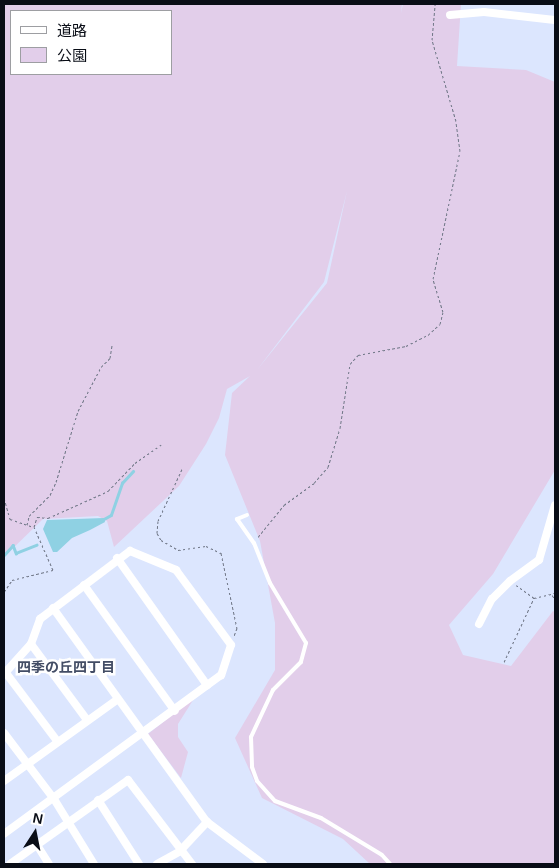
<!DOCTYPE html>
<html>
<head>
<meta charset="utf-8">
<style>
  body { margin:0 }
  #map { position:relative; width:559px; height:868px; overflow:hidden; background:#dce6fe; font-family:Arial,"Noto Sans JP",sans-serif }
  div>[style] { position:absolute }
  .green>* { inset:0; background:#e2ceea }
  .water>* { inset:0; background:#8fd1e3 }
  .stream>* { height:2.5px; margin:-1.25px; padding:0 1.25px; transform-origin:1.25px; border-radius:1.25px; background:#8fd1e3 }
  .path>* { height:1px; margin-top:-0.5px; transform-origin:0; background:repeating-linear-gradient(90deg,#6f7686 0 2.5px,transparent 0 5px) }
  .lane>* { height:4px; margin:-2px; padding:0 2px; transform-origin:2px; border-radius:2px; background:#fff }
  .street>* { height:8px; margin:-4px; padding:0 4px; transform-origin:4px; border-radius:4px; background:#fff }
  span { translate:-50% -50%; white-space:nowrap; text-align:center; line-height:1.15; -webkit-text-stroke:5px #fff; paint-order:stroke }
  .neighbourhood-label { font-size:14px; color:#434d65; font-weight:700 }
  .frame { position:absolute; inset:0; border:5px solid #090d16; pointer-events:none }
  .legend { position:absolute; left:10px; top:10px; width:162px; height:65px; box-sizing:border-box; background:#fff; border:1px solid #9d9ea2; margin:0; padding:6px 9px; list-style:none; font-size:15px; color:#090d16 }
  .legend li { display:flex; align-items:center; gap:10px; height:25px }
  .legend b { width:25px; border:1px solid #9d9ea2 }
  .north { position:absolute; left:10px; top:808px; width:50px; height:50px; -webkit-text-stroke:4px #fff; paint-order:stroke; rotate:11deg; font-size:14px; font-weight:700; line-height:20px; text-align:center; color:#090d16 }
  .north::after { content:''; display:block; margin:auto; width:18px; height:22px; background:#090d16; clip-path:polygon(50% 0,100% 100%,50% 72%,0 100%) }
</style>
</head>
<body>
<div id="map">
  <div class="green">
    <div style="clip-path:polygon(evenodd,4px 4px,402px 4px,401px 13px,403px 4px,461px 4px,457px 66px,526px 70px,555px 82px,555px 470px,493px 574px,449px 625px,463px 655px,511px 666px,553px 611px,555px 612px,555px 864px,370px 864px,343px 839px,262px 798px,235px 738px,275px 670px,275px 623px,260px 541px,225px 455px,232px 393px,250px 376px,227px 389px,219px 418px,206px 444px,179px 486px,114px 547px,107px 521px,98px 516px,43px 519px,4px 557px,4px 4px,11px 11px,171px 11px,171px 74px,11px 74px,11px 11px,4px 4px,347px 191px,327px 283px,257px 370px,324px 282px,347px 191px)"></div>
    <div style="clip-path:polygon(195px 697px,178px 724px,178px 737px,188px 752px,181px 778px,148px 734px)"></div>
  </div>
  <div class="water">
    <div style="clip-path:polygon(104px 518px,105px 522px,90px 530px,72px 538px,57px 552px,53px 552px,43px 529px,47px 520px)"></div>
  </div>
  <div class="stream">
    <div style="left:102px;top:520px;width:10px;rotate:-29deg"></div>
    <div style="left:111px;top:515px;width:34px;rotate:-71deg"></div>
    <div style="left:122px;top:483px;width:16px;rotate:-47deg"></div>
    <div style="left:4px;top:555px;width:13px;rotate:-48deg"></div>
    <div style="left:13px;top:545px;width:9px;rotate:69deg"></div>
    <div style="left:16px;top:553px;width:22px;rotate:-22deg"></div>
  </div>
  <div class="path">
    <div style="left:182px;top:469px;width:57px;rotate:114.8deg"></div>
    <div style="left:158px;top:521px;width:12px;rotate:95deg"></div>
    <div style="left:157px;top:533px;width:8px;rotate:60deg"></div>
    <div style="left:161px;top:540px;width:20px;rotate:30deg"></div>
    <div style="left:178px;top:550px;width:28px;rotate:-8deg"></div>
    <div style="left:206px;top:546px;width:17px;rotate:25deg"></div>
    <div style="left:221px;top:553px;width:77px;rotate:78deg"></div>
    <div style="left:237px;top:628px;width:9px;rotate:111deg"></div>
    <div style="left:4px;top:498px;width:22px;rotate:74deg"></div>
    <div style="left:10px;top:519px;width:24px;rotate:19deg"></div>
    <div style="left:27px;top:525px;width:9px;rotate:-77deg"></div>
    <div style="left:29px;top:516px;width:30px;rotate:-45deg"></div>
    <div style="left:50px;top:495px;width:14px;rotate:-65deg"></div>
    <div style="left:56px;top:482px;width:74px;rotate:-72.8deg"></div>
    <div style="left:78px;top:411px;width:50px;rotate:-62.4deg"></div>
    <div style="left:101px;top:367px;width:13px;rotate:-45deg"></div>
    <div style="left:110px;top:358px;width:13px;rotate:-81deg"></div>
    <div style="left:258px;top:537px;width:41px;rotate:-50.9deg"></div>
    <div style="left:284px;top:505px;width:37px;rotate:-36deg"></div>
    <div style="left:314px;top:483px;width:21px;rotate:-49deg"></div>
    <div style="left:328px;top:467px;width:41px;rotate:-72.9deg"></div>
    <div style="left:340px;top:428px;width:65px;rotate:-81.1deg"></div>
    <div style="left:350px;top:364px;width:12px;rotate:-48deg"></div>
    <div style="left:358px;top:355px;width:49px;rotate:-10.6deg"></div>
    <div style="left:406px;top:346px;width:25px;rotate:-27deg"></div>
    <div style="left:428px;top:335px;width:16px;rotate:-43deg"></div>
    <div style="left:440px;top:324px;width:12px;rotate:-76deg"></div>
    <div style="left:443px;top:312px;width:34px;rotate:-107deg"></div>
    <div style="left:433px;top:279px;width:131px;rotate:-78.1deg"></div>
    <div style="left:460px;top:151px;width:30px;rotate:-98deg"></div>
    <div style="left:456px;top:121px;width:84px;rotate:-106.5deg"></div>
    <div style="left:432px;top:40px;width:36px;rotate:-85deg"></div>
    <div style="left:4px;top:592px;width:14px;rotate:-56deg"></div>
    <div style="left:12px;top:580px;width:42px;rotate:-13.7deg"></div>
    <div style="left:53px;top:570px;width:47px;rotate:-113.8deg"></div>
    <div style="left:34px;top:527px;width:10px;rotate:-73deg"></div>
    <div style="left:37px;top:517px;width:11px;rotate:5deg"></div>
    <div style="left:48px;top:518px;width:66px;rotate:-24.2deg"></div>
    <div style="left:108px;top:491px;width:39px;rotate:-46deg"></div>
    <div style="left:135px;top:463px;width:32px;rotate:-35deg"></div>
    <div style="left:552px;top:595px;width:5px;rotate:53deg"></div>
    <div style="left:534px;top:598px;width:22px;rotate:-13deg"></div>
    <div style="left:504px;top:662px;width:71px;rotate:-64.9deg"></div>
    <div style="left:534px;top:598px;width:22px;rotate:-144deg"></div>
  </div>
  <div class="lane">
    <div style="left:247px;top:515px;width:11px;rotate:158deg"></div>
    <div style="left:237px;top:519px;width:29px;rotate:55deg"></div>
    <div style="left:254px;top:543px;width:43px;rotate:68.2deg"></div>
    <div style="left:270px;top:583px;width:70px;rotate:59deg"></div>
    <div style="left:306px;top:643px;width:20px;rotate:105deg"></div>
    <div style="left:301px;top:662px;width:40px;rotate:135deg"></div>
    <div style="left:273px;top:690px;width:52px;rotate:115.1deg"></div>
    <div style="left:251px;top:737px;width:30px;rotate:88deg"></div>
    <div style="left:252px;top:767px;width:15px;rotate:70deg"></div>
    <div style="left:257px;top:781px;width:27px;rotate:48deg"></div>
    <div style="left:275px;top:801px;width:49px;rotate:20.3deg"></div>
    <div style="left:321px;top:818px;width:71px;rotate:31.2deg"></div>
    <div style="left:382px;top:855px;width:12px;rotate:48deg"></div>
  </div>
  <div class="street">
    <div style="left:450px;top:15px;width:34px;rotate:-5deg"></div>
    <div style="left:484px;top:12px;width:71px;rotate:6.4deg"></div>
    <div style="left:117px;top:558px;width:156px;rotate:54.7deg"></div>
    <div style="left:84px;top:585px;width:155px;rotate:54.2deg"></div>
    <div style="left:53px;top:608px;width:264px;rotate:54.3deg"></div>
    <div style="left:207px;top:822px;width:70px;rotate:36.9deg"></div>
    <div style="left:479px;top:624px;width:28px;rotate:-63deg"></div>
    <div style="left:492px;top:599px;width:25px;rotate:-45deg"></div>
    <div style="left:510px;top:581px;width:36px;rotate:-36deg"></div>
    <div style="left:539px;top:560px;width:57px;rotate:-73.8deg"></div>
    <div style="left:31px;top:644px;width:94px;rotate:53.6deg"></div>
    <div style="left:6px;top:673px;width:85px;rotate:53.1deg"></div>
    <div style="left:4px;top:674px;width:40px;rotate:-48deg"></div>
    <div style="left:31px;top:644px;width:27px;rotate:-70deg"></div>
    <div style="left:40px;top:619px;width:113px;rotate:-37.1deg"></div>
    <div style="left:130px;top:551px;width:50px;rotate:22.4deg"></div>
    <div style="left:176px;top:570px;width:93px;rotate:53.7deg"></div>
    <div style="left:231px;top:645px;width:32px;rotate:108deg"></div>
    <div style="left:221px;top:675px;width:269px;rotate:143.8deg"></div>
    <div style="left:4px;top:733px;width:83px;rotate:52.9deg"></div>
    <div style="left:54px;top:799px;width:76px;rotate:58.4deg"></div>
    <div style="left:4px;top:781px;width:140px;rotate:-35.7deg"></div>
    <div style="left:98px;top:800px;width:76px;rotate:57.4deg"></div>
    <div style="left:37px;top:845px;width:22px;rotate:58deg"></div>
    <div style="left:10px;top:864px;width:145px;rotate:-35.4deg"></div>
    <div style="left:128px;top:780px;width:106px;rotate:52.7deg"></div>
    <div style="left:157px;top:864px;width:26px;rotate:-29deg"></div>
    <div style="left:180px;top:851px;width:40px;rotate:-47deg"></div>
  </div>
  <div class="neighbourhood-label">
    <span style="left:66px;top:667px">四季の丘四丁目</span>
  </div>
  <div class="frame"></div>
  <ul class="legend">
  <li><b style="height:6px;background:#fff"></b>道路</li>
  <li><b style="height:14px;background:#e2ceea"></b>公園</li>
  </ul>
  <div class="north">N</div>
</div>
</body>
</html>
